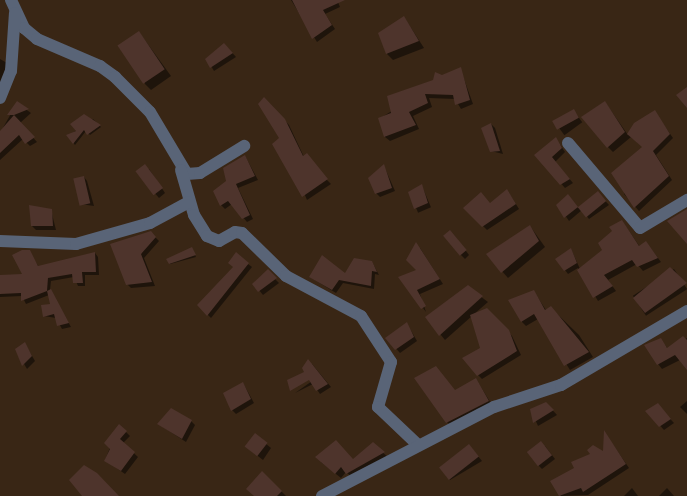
<!DOCTYPE html>
<html>
<head>
<meta charset="utf-8">
<style>
  body { margin:0 }
  #map { position:relative; width:687px; height:496px; overflow:hidden; background:#392615; font-family:Barlow,sans-serif }
  div>[style] { position:absolute }
  .shadow>* { inset:0; background:#0007; transform-origin:0 0 }
  .building>* { inset:0; background:#4e342c; transform-origin:0 0 }
  .minor>* { height:12px; margin:-6px; padding:0 6px; transform-origin:6px; border-radius:6px; background:#596477 }
  span { translate:-50% -50%; white-space:nowrap; text-align:center; line-height:1.15; -webkit-text-stroke:4.5px #2f1c0b; paint-order:stroke }
</style>
</head>
<body>
<div id="map">
  <div class="shadow">
    <div style="clip-path:polygon(291px 0,337px 0,340px 7px,325px 14px,335px 29px,317px 42px)"></div>
    <div style="clip-path:polygon(404px 17px,424px 48px,393px 60px,387px 54px)"></div>
    <div style="clip-path:polygon(139px 32px,171px 76px,151px 90px,145px 84px)"></div>
    <div style="clip-path:polygon(228px 48px,236px 57px,214px 71px,207px 59px)"></div>
    <div style="clip-path:polygon(0 59px,7px 63px,0 91px)"></div>
    <div style="clip-path:polygon(460px 68px,473px 104px,461px 109px,455px 99px,429px 98px,432px 107px,413px 116px,419px 129px,390px 141px,385px 137px,379px 119px)"></div>
    <div style="clip-path:polygon(264px 99px,289px 125px,304px 157px,331px 184px,307px 200px)"></div>
    <div style="clip-path:polygon(605px 102px,628px 135px,654px 111px,673px 138px,656px 155px,672px 180px,639px 211px,624px 194px,643px 147px,631px 137px,613px 152px,608px 147px)"></div>
    <div style="clip-path:polygon(17px 103px,31px 113px,20px 123px,37px 142px,30px 146px,23px 139px,0 160px,0 133px)"></div>
    <div style="left:574px;top:111px;width:14px;height:22px;rotate:54deg"></div>
    <div style="clip-path:polygon(93px 119px,101px 127px,90px 135px,86px 131px,75px 145px,68px 136px)"></div>
    <div style="clip-path:polygon(491px 124px,495px 128px,503px 154px,491px 151px)"></div>
    <div style="clip-path:polygon(556px 139px,565px 152px,555px 162px,573px 183px,565px 188px,536px 155px)"></div>
    <div style="clip-path:polygon(245px 156px,258px 180px,238px 188px,253px 219px,247px 222px,232px 204px,225px 209px,221px 205px,227px 181px)"></div>
    <div style="clip-path:polygon(384px 166px,395px 191px,380px 197px,376px 193px)"></div>
    <div style="clip-path:polygon(149px 169px,165px 193px,159px 198px,136px 171px)"></div>
    <div style="clip-path:polygon(84px 177px,87px 181px,94px 206px,80px 204px)"></div>
    <div style="left:422px;top:186px;width:23px;height:14px;rotate:67deg"></div>
    <div style="clip-path:polygon(507px 190px,519px 209px,487px 230px,465px 208px,490px 204px)"></div>
    <div style="clip-path:polygon(598px 193px,609px 205px,589px 219px,582px 210px,569px 221px,558px 205px,571px 200px,578px 208px)"></div>
    <div style="clip-path:polygon(51px 210px,56px 230px,36px 230px,32px 226px)"></div>
    <div style="clip-path:polygon(622px 221px,640px 247px,646px 242px,661px 262px,643px 271px,637px 264px,608px 280px,616px 291px,598px 301px,578px 268px,568px 274px,565px 270px,571px 249px,580px 269px,604px 251px)"></div>
    <div style="clip-path:polygon(530px 226px,545px 247px,508px 278px,488px 255px)"></div>
    <div style="clip-path:polygon(151px 233px,159px 241px,144px 258px,155px 286px,131px 288px,127px 284px)"></div>
    <div style="clip-path:polygon(454px 235px,469px 255px,465px 259px,461px 255px)"></div>
    <div style="clip-path:polygon(420px 248px,443px 284px,420px 294px,426px 312px,400px 277px,418px 271px)"></div>
    <div style="clip-path:polygon(193px 250px,196px 257px,170px 264px,168px 260px)"></div>
    <div style="clip-path:polygon(29px 252px,39px 267px,95px 253px,98px 257px,99px 275px,85px 275px,85px 286px,78px 286px,74px 277px,51px 281px,50px 290px,71px 327px,62px 329px,56px 318px,44px 316px,52px 305px,49px 295px,26px 304px,22px 296px,0 297px,0 275px,25px 275px)"></div>
    <div style="clip-path:polygon(372px 262px,379px 275px,375px 274px,374px 289px,343px 283px,336px 293px,310px 277px,346px 275px)"></div>
    <div style="clip-path:polygon(248px 264px,252px 267px,211px 318px,198px 305px)"></div>
    <div style="left:674px;top:269px;width:24px;height:49px;rotate:57deg"></div>
    <div style="clip-path:polygon(267px 271px,279px 283px,263px 295px,254px 284px)"></div>
    <div style="clip-path:polygon(468px 287px,488px 302px,473px 315px,487px 310px,512px 336px,521px 355px,482px 379px,478px 375px,482px 348px,472px 316px,445px 340px,426px 317px)"></div>
    <div style="clip-path:polygon(534px 292px,546px 310px,551px 308px,579px 335px,593px 357px,570px 370px,538px 319px,526px 326px,522px 322px,510px 301px)"></div>
    <div style="clip-path:polygon(407px 324px,417px 341px,400px 353px,387px 338px)"></div>
    <div style="clip-path:polygon(687px 338px,687px 368px,680px 360px,662px 369px,658px 364px,661px 340px,668px 349px)"></div>
    <div style="clip-path:polygon(25px 344px,35px 361px,27px 369px,16px 350px)"></div>
    <div style="clip-path:polygon(312px 364px,331px 387px,320px 394px,313px 384px,295px 393px,315px 379px)"></div>
    <div style="clip-path:polygon(476px 379px,492px 405px,451px 426px,447px 422px,455px 392px)"></div>
    <div style="clip-path:polygon(243px 383px,254px 403px,236px 414px,232px 410px)"></div>
    <div style="clip-path:polygon(687px 401px,687px 414px,680px 407px)"></div>
    <div style="clip-path:polygon(546px 403px,557px 415px,538px 426px,531px 410px)"></div>
    <div style="clip-path:polygon(661px 409px,674px 423px,664px 430px,647px 411px)"></div>
    <div style="clip-path:polygon(191px 421px,195px 425px,186px 442px,163px 427px)"></div>
    <div style="clip-path:polygon(119px 425px,130px 436px,123px 443px,138px 457px,125px 474px,105px 460px)"></div>
    <div style="clip-path:polygon(605px 433px,629px 468px,588px 495px,561px 496px,552px 482px,604px 453px)"></div>
    <div style="clip-path:polygon(255px 435px,271px 448px,263px 460px,250px 450px)"></div>
    <div style="clip-path:polygon(373px 444px,389px 458px,353px 478px,346px 472px,341px 478px,321px 462px,354px 461px)"></div>
    <div style="clip-path:polygon(469px 445px,482px 461px,450px 480px,446px 476px)"></div>
    <div style="clip-path:polygon(545px 446px,555px 459px,542px 469px,538px 465px)"></div>
    <div style="clip-path:polygon(263px 473px,286px 496px,255px 496px)"></div>
    <div style="clip-path:polygon(632px 488px,638px 496px,624px 496px)"></div>
    <div style="clip-path:polygon(667px 488px,674px 496px,659px 496px)"></div>
  </div>
  <div class="building">
    <div style="clip-path:polygon(292px 0,345px 0,323px 10px,332px 25px,312px 39px)"></div>
    <div style="clip-path:polygon(404px 16px,419px 41px,386px 54px,378px 33px)"></div>
    <div style="left:139px;top:31px;width:46px;height:26px;rotate:56deg"></div>
    <div style="clip-path:polygon(224px 43px,233px 53px,210px 68px,205px 59px)"></div>
    <div style="clip-path:polygon(461px 67px,470px 100px,455px 105px,453px 95px,425px 94px,428px 103px,409px 112px,416px 125px,384px 137px,378px 118px,391px 113px,387px 96px,433px 80px,435px 72px,442px 75px)"></div>
    <div style="clip-path:polygon(687px 87px,687px 108px,676px 95px)"></div>
    <div style="clip-path:polygon(264px 97px,285px 119px,303px 156px,307px 153px,328px 179px,302px 197px,272px 144px,279px 138px,258px 104px)"></div>
    <div style="clip-path:polygon(17px 101px,29px 109px,14px 115px,35px 137px,25px 144px,19px 135px,0 153px,0 131px,14px 115px,7px 115px)"></div>
    <div style="clip-path:polygon(605px 101px,625px 132px,607px 148px,581px 117px)"></div>
    <div style="left:574px;top:109px;width:10px;height:25px;rotate:61deg"></div>
    <div style="clip-path:polygon(655px 110px,670px 134px,653px 151px,669px 176px,634px 208px,611px 173px,642px 147px,627px 134px,634px 123px)"></div>
    <div style="clip-path:polygon(84px 114px,101px 125px,87px 135px,84px 130px,73px 144px,66px 135px,76px 131px,70px 124px)"></div>
    <div style="clip-path:polygon(491px 123px,500px 151px,490px 152px,481px 128px)"></div>
    <div style="clip-path:polygon(556px 137px,562px 148px,552px 157px,570px 179px,560px 185px,534px 155px)"></div>
    <div style="clip-path:polygon(245px 155px,255px 176px,236px 184px,250px 215px,242px 219px,228px 201px,220px 206px,213px 191px,226px 181px,223px 168px)"></div>
    <div style="left:145px;top:164px;width:30px;height:12px;rotate:53deg"></div>
    <div style="clip-path:polygon(384px 164px,392px 188px,375px 194px,368px 178px)"></div>
    <div style="left:84px;top:176px;width:28px;height:11px;rotate:77deg"></div>
    <div style="clip-path:polygon(422px 184px,428px 203px,414px 209px,408px 192px)"></div>
    <div style="clip-path:polygon(507px 189px,516px 204px,482px 227px,463px 208px,481px 192px,490px 203px)"></div>
    <div style="left:598px;top:191px;width:13px;height:26px;rotate:51deg"></div>
    <div style="clip-path:polygon(568px 194px,578px 207px,564px 218px,556px 205px)"></div>
    <div style="clip-path:polygon(29px 205px,52px 209px,53px 226px,31px 226px)"></div>
    <div style="clip-path:polygon(687px 209px,687px 244px,667px 221px)"></div>
    <div style="clip-path:polygon(622px 220px,639px 246px,646px 241px,658px 258px,637px 267px,632px 260px,604px 275px,613px 286px,593px 298px,577px 270px,602px 250px,598px 243px,612px 231px,609px 227px)"></div>
    <div style="clip-path:polygon(530px 225px,539px 241px,501px 273px,486px 254px)"></div>
    <div style="left:450px;top:230px;width:26px;height:9px;rotate:50deg"></div>
    <div style="clip-path:polygon(151px 231px,156px 237px,141px 254px,152px 282px,126px 285px,110px 244px)"></div>
    <div style="clip-path:polygon(416px 242px,440px 279px,417px 290px,426px 306px,421px 309px,398px 277px,416px 270px,406px 260px)"></div>
    <div style="clip-path:polygon(192px 247px,196px 255px,169px 264px,166px 259px)"></div>
    <div style="clip-path:polygon(571px 248px,577px 263px,564px 271px,555px 259px)"></div>
    <div style="clip-path:polygon(22px 250px,30px 250px,38px 266px,95px 252px,96px 272px,82px 272px,83px 283px,73px 283px,72px 274px,48px 278px,47px 291px,51px 289px,69px 323px,57px 326px,54px 314px,43px 317px,41px 305px,50px 304px,47px 291px,21px 301px,21px 293px,0 294px,0 275px,22px 274px,12px 255px)"></div>
    <div style="clip-path:polygon(236px 252px,249px 263px,207px 316px,197px 305px,233px 267px,228px 263px)"></div>
    <div style="clip-path:polygon(322px 255px,345px 273px,354px 258px,372px 261px,377px 272px,372px 271px,371px 286px,339px 280px,332px 290px,309px 277px)"></div>
    <div style="clip-path:polygon(670px 267px,687px 283px,645px 313px,633px 298px)"></div>
    <div style="clip-path:polygon(268px 269px,277px 278px,258px 292px,252px 284px)"></div>
    <div style="clip-path:polygon(468px 285px,483px 296px,439px 336px,425px 317px)"></div>
    <div style="clip-path:polygon(534px 290px,545px 310px,551px 306px,589px 352px,564px 366px,534px 314px,521px 322px,508px 300px)"></div>
    <div style="clip-path:polygon(487px 308px,509px 330px,517px 351px,477px 376px,462px 358px,480px 348px,470px 315px)"></div>
    <div style="clip-path:polygon(407px 322px,414px 337px,395px 350px,385px 338px)"></div>
    <div style="clip-path:polygon(683px 336px,687px 340px,687px 370px,675px 355px,657px 365px,644px 345px,661px 338px,667px 348px)"></div>
    <div style="clip-path:polygon(25px 342px,32px 356px,22px 366px,15px 349px)"></div>
    <div style="clip-path:polygon(308px 359px,328px 384px,316px 391px,309px 380px,290px 391px,287px 380px,304px 372px,302px 368px)"></div>
    <div style="clip-path:polygon(436px 366px,455px 390px,476px 378px,489px 401px,446px 423px,414px 378px)"></div>
    <div style="clip-path:polygon(243px 382px,251px 399px,231px 411px,223px 393px)"></div>
    <div style="clip-path:polygon(546px 402px,554px 410px,533px 423px,530px 409px)"></div>
    <div style="clip-path:polygon(658px 403px,671px 419px,659px 427px,645px 411px)"></div>
    <div style="clip-path:polygon(171px 408px,192px 420px,182px 439px,157px 424px)"></div>
    <div style="clip-path:polygon(119px 424px,127px 431px,120px 439px,135px 452px,121px 471px,104px 461px,110px 449px,104px 443px)"></div>
    <div style="clip-path:polygon(604px 430px,626px 464px,583px 492px,581px 488px,559px 496px,550px 481px,574px 468px,571px 462px,590px 454px,587px 450px,593px 445px,603px 451px)"></div>
    <div style="left:255px;top:433px;width:16px;height:17px;rotate:38deg"></div>
    <div style="clip-path:polygon(336px 440px,353px 459px,373px 442px,385px 452px,346px 474px,341px 467px,335px 474px,315px 457px)"></div>
    <div style="left:541px;top:441px;width:18px;height:18px;rotate:52deg"></div>
    <div style="left:469px;top:444px;width:16px;height:38px;rotate:52deg"></div>
    <div style="clip-path:polygon(84px 465px,97px 473px,119px 496px,82px 496px,69px 480px)"></div>
    <div style="clip-path:polygon(262px 471px,282px 491px,277px 496px,254px 496px,246px 489px)"></div>
  </div>
  <div class="minor">
    <div style="left:11px;top:0;width:31px;rotate:65deg"></div>
    <div style="left:24px;top:28px;width:17px;rotate:40deg"></div>
    <div style="left:37px;top:39px;width:69px;rotate:23.2deg"></div>
    <div style="left:100px;top:66px;width:19px;rotate:36deg"></div>
    <div style="left:115px;top:77px;width:49px;rotate:45deg"></div>
    <div style="left:150px;top:112px;width:72px;rotate:59.2deg"></div>
    <div style="left:187px;top:174px;width:13px;rotate:-4deg"></div>
    <div style="left:200px;top:173px;width:52px;rotate:-31.5deg"></div>
    <div style="left:0;top:98px;width:29px;rotate:-68deg"></div>
    <div style="left:11px;top:71px;width:58px;rotate:-86.1deg"></div>
    <div style="left:568px;top:143px;width:111px;rotate:49.7deg"></div>
    <div style="left:640px;top:228px;width:55px;rotate:-30.8deg"></div>
    <div style="left:181px;top:170px;width:47px;rotate:73.9deg"></div>
    <div style="left:194px;top:215px;width:25px;rotate:58deg"></div>
    <div style="left:207px;top:236px;width:13px;rotate:23deg"></div>
    <div style="left:219px;top:241px;width:18px;rotate:-29deg"></div>
    <div style="left:235px;top:232px;width:7px;rotate:8deg"></div>
    <div style="left:242px;top:233px;width:62px;rotate:44.3deg"></div>
    <div style="left:286px;top:276px;width:85px;rotate:28.1deg"></div>
    <div style="left:361px;top:316px;width:55px;rotate:56.9deg"></div>
    <div style="left:391px;top:362px;width:47px;rotate:106.1deg"></div>
    <div style="left:378px;top:407px;width:55px;rotate:43.5deg"></div>
    <div style="left:0;top:241px;width:76px;rotate:2.3deg"></div>
    <div style="left:76px;top:244px;width:77px;rotate:-15.8deg"></div>
    <div style="left:150px;top:223px;width:44px;rotate:-28.3deg"></div>
    <div style="left:322px;top:496px;width:194px;rotate:-27.4deg"></div>
    <div style="left:494px;top:407px;width:71px;rotate:-18.2deg"></div>
    <div style="left:561px;top:385px;width:146px;rotate:-30.4deg"></div>
  </div>
</div>
</body>
</html>
